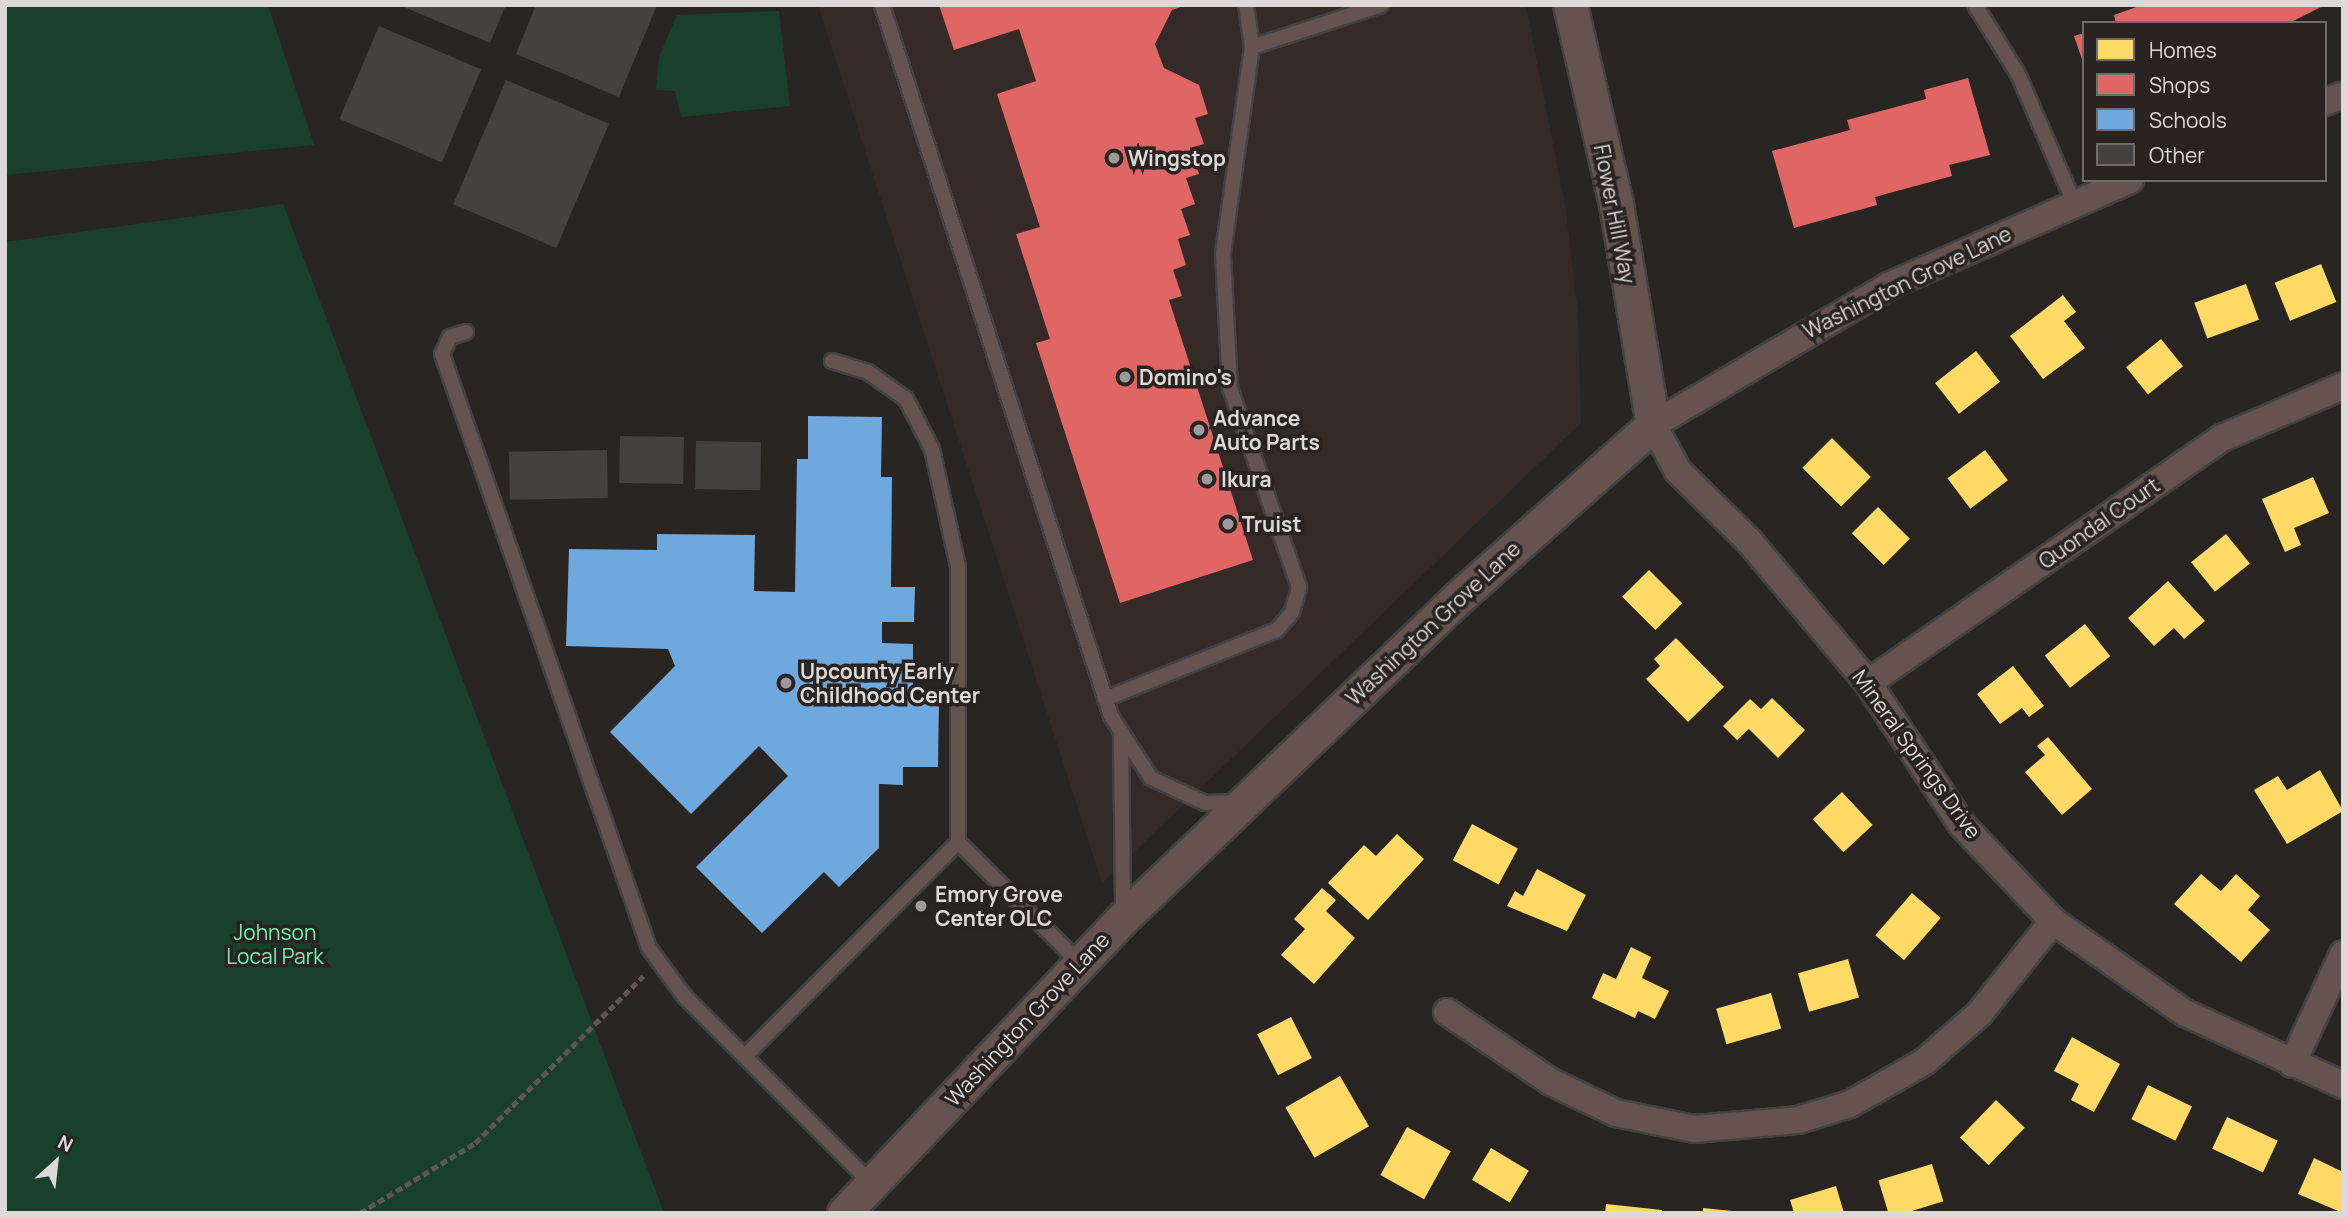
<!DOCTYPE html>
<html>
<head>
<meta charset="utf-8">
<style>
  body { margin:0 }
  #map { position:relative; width:2348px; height:1218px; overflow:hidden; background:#282523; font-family:Manrope,sans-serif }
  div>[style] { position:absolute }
  .built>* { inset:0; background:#352a26 }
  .green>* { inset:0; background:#19402b }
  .homes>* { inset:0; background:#ffd966; transform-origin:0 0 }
  .shops>* { inset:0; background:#e06666 }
  .schools>* { inset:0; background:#6fa8dc }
  .building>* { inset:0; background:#444241; transform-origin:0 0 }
  .path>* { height:4.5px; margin-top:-2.25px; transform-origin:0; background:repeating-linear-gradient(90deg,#625654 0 7px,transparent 0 10.5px) }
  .roads { filter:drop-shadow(2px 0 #444241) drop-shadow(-2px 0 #444241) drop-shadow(0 2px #444241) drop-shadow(0 -2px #444241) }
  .service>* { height:14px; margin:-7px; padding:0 7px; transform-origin:7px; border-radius:7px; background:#64534f }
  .minor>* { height:26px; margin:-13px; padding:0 13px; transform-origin:13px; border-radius:13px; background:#64534f }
  .tertiary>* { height:33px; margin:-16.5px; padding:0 16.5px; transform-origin:16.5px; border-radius:16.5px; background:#64534f }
  .dots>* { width:19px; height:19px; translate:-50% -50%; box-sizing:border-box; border:4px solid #292422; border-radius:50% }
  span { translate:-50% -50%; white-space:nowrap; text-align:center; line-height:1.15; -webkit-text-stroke:7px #292422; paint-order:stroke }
  .poi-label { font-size:21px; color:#ddd9d8; font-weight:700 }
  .left { translate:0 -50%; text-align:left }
  .street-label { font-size:21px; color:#ddd9d8 }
  .park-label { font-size:21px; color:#6ff7ad }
  .frame { position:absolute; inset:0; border:7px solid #ddd9d8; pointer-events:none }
  .legend { position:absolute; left:2082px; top:21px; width:245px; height:161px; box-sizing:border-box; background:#292422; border:2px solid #716c6b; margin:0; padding:9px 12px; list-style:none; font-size:21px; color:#ddd9d8 }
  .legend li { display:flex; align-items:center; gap:14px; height:35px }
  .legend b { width:35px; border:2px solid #716c6b }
  .north { position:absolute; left:21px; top:1127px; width:70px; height:70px; -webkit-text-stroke:5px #292422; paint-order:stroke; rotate:27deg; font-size:19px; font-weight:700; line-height:28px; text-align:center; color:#ddd9d8 }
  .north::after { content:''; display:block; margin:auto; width:24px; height:32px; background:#ddd9d8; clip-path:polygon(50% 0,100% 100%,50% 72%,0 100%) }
</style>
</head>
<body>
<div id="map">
  <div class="built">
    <div style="clip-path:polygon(818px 5px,1526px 5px,1565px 205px,1578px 311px,1581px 423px,1102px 883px)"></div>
  </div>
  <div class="green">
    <div style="clip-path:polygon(5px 5px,268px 5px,314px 145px,5px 175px)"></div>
    <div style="clip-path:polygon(779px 11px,790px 106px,681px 117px,675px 91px,656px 90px,659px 57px,677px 15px)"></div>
    <div style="clip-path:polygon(283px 204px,298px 243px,664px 1213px,5px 1213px,5px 242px)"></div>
  </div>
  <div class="homes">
    <div style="left:2321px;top:264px;width:41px;height:50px;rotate:68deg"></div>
    <div style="left:2246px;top:284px;width:38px;height:55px;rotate:70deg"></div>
    <div style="clip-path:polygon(2063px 295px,2076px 312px,2064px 321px,2085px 348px,2043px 379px,2010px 336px)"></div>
    <div style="left:2161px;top:339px;width:35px;height:45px;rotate:51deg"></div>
    <div style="left:1976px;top:351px;width:39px;height:52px;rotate:52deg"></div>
    <div style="left:1832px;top:438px;width:55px;height:42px;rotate:45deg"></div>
    <div style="left:1985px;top:450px;width:38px;height:47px;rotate:53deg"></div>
    <div style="clip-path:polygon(2313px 477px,2329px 513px,2294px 528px,2301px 545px,2285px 552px,2262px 499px)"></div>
    <div style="left:1878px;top:507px;width:45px;height:37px;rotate:45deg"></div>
    <div style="left:2226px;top:534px;width:38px;height:45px;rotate:51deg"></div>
    <div style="left:1649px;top:570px;width:47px;height:38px;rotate:45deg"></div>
    <div style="clip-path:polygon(2168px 581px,2205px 621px,2184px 639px,2174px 628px,2154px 646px,2128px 618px)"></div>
    <div style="left:2085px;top:624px;width:41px;height:51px;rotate:52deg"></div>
    <div style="clip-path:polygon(1676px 638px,1724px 687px,1688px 722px,1646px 679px,1660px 666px,1654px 659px)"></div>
    <div style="clip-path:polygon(2013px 666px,2044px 706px,2029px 717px,2022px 708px,2000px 724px,1977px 694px)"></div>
    <div style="clip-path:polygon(1772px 698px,1805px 730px,1778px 758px,1749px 729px,1737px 740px,1723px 726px,1750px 699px,1761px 709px)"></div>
    <div style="clip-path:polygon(2048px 737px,2092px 789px,2062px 815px,2025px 772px,2045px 755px,2037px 746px)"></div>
    <div style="clip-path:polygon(2320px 770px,2343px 811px,2287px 844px,2254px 790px,2278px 776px,2287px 790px)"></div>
    <div style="left:1842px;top:792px;width:45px;height:40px;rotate:47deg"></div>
    <div style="left:1472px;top:824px;width:52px;height:41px;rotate:28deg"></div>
    <div style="clip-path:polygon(1397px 834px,1424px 859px,1368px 920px,1328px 883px,1364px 845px,1376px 856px)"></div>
    <div style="clip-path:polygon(1537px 869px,1586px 895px,1567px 931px,1507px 906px,1515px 891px,1523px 896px)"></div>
    <div style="clip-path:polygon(2201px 874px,2221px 891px,2236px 874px,2260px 896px,2248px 910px,2270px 930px,2241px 962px,2174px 904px)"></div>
    <div style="clip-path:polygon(1322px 888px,1336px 900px,1326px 911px,1355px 938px,1314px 984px,1281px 955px,1305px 929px,1294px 919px)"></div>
    <div style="left:1912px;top:893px;width:38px;height:56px;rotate:41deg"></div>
    <div style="clip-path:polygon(1631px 947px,1651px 957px,1642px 978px,1669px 991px,1655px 1019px,1638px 1011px,1635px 1018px,1592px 998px,1603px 973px,1616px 979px)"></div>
    <div style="left:1848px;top:959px;width:40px;height:52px;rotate:74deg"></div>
    <div style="left:1771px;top:993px;width:37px;height:57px;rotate:74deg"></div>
    <div style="left:1291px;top:1017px;width:46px;height:38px;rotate:63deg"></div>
    <div style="clip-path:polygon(2072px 1037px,2120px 1064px,2094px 1112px,2071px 1100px,2079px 1084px,2054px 1071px)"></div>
    <div style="left:1340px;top:1076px;width:58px;height:63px;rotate:60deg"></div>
    <div style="left:2148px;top:1085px;width:49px;height:38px;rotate:26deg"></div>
    <div style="left:1996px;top:1100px;width:40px;height:52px;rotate:44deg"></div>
    <div style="left:2227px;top:1117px;width:56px;height:35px;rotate:25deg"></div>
    <div style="left:1407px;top:1127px;width:50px;height:55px;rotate:29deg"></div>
    <div style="left:1491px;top:1148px;width:44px;height:37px;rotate:31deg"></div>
    <div style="clip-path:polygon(2314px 1158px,2343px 1172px,2343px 1213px,2298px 1194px)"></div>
    <div style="left:1932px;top:1164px;width:39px;height:56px;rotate:73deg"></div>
    <div style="clip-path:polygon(1836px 1186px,1844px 1213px,1794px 1213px,1790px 1200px)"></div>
    <div style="clip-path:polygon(1606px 1204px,1662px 1210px,1662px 1213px,1605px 1213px)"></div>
    <div style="clip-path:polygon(1703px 1208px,1732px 1211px,1732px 1213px,1703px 1213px)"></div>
  </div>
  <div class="shops">
    <div style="clip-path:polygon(939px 5px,1186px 5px,1172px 10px,1155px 44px,1164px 68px,1199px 85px,1208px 114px,1195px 118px,1204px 144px,1190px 148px,1199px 174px,1186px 178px,1195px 204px,1181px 209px,1190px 235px,1178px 239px,1186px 265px,1173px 270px,1182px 296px,1169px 300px,1253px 560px,1120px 603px,1036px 343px,1050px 339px,1016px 234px,1040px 227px,997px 94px,1036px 81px,1019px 29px,954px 50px)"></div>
    <div style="clip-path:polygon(2142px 5px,2323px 5px,2323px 6px,2289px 23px,2116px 23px,2114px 15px)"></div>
    <div style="clip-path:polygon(2084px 33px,2084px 62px,2083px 62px,2074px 36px)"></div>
    <div style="clip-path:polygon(1968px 78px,1990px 155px,1949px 165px,1952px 176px,1875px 197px,1877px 205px,1794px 228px,1772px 151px,1850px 130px,1847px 120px,1926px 99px,1924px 90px)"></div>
  </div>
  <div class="schools">
    <div style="clip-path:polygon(808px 416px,882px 417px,881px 477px,892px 477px,891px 587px,915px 587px,914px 622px,882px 622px,882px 643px,913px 644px,913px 699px,939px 700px,938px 767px,903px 767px,903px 785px,879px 784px,879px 848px,839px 887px,824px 872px,762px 933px,696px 867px,788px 776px,759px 746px,691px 814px,610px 732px,675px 666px,668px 649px,566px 646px,569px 549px,657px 550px,657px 534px,755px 535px,754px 591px,795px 592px,797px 459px,808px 459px)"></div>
  </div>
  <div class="building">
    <div style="clip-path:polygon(399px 5px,506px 5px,490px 43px)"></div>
    <div style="clip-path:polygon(536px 5px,657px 5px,619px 97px,516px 54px)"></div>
    <div style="left:379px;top:26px;width:111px;height:101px;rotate:23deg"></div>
    <div style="left:506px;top:80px;width:112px;height:135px;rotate:23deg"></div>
    <div style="left:620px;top:436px;width:64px;height:47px;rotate:1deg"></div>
    <div style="left:696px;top:441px;width:65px;height:48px;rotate:1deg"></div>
    <div style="left:607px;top:450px;width:48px;height:98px;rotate:89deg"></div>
  </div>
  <div class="path">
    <div style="left:360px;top:1213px;width:135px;rotate:-31.3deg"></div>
    <div style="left:475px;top:1143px;width:237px;rotate:-44.8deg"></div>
  </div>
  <div class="roads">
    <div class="service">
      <div style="left:882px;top:5px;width:747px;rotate:72.15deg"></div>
      <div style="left:1111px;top:716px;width:74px;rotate:57.2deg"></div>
      <div style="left:1151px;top:778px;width:60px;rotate:24.8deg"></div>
      <div style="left:1205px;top:803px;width:32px;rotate:-2deg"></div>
      <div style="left:1975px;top:5px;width:81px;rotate:58.1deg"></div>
      <div style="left:2018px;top:74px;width:141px;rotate:66.5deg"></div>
      <div style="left:1252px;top:47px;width:136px;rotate:-18deg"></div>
      <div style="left:466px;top:332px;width:17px;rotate:163deg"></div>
      <div style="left:450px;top:337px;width:19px;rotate:115deg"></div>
      <div style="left:442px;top:354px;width:629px;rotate:70.79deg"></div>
      <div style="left:649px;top:948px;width:61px;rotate:53.7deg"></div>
      <div style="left:685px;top:997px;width:263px;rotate:45deg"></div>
      <div style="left:832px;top:361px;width:38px;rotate:17deg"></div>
      <div style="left:868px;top:372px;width:47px;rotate:35.4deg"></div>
      <div style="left:906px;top:399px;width:56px;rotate:62.5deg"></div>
      <div style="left:932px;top:449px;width:120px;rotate:77.5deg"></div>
      <div style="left:958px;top:566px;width:276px;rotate:90deg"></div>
      <div style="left:1105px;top:699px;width:185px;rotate:-21.9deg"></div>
      <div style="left:1277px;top:630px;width:23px;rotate:-50deg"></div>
      <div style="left:1292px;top:612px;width:26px;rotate:-74deg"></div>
      <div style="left:1299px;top:587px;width:211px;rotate:-109.1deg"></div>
      <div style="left:1230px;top:388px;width:135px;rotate:-93deg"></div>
      <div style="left:1223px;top:253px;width:208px;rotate:-82deg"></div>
      <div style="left:1252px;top:47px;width:42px;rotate:-98.1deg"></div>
      <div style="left:1121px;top:737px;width:176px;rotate:89.3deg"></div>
      <div style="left:745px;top:1056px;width:302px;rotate:-45.1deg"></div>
      <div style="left:958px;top:842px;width:172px;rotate:44.8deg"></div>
    </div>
    <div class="minor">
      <div style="left:2325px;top:102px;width:19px;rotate:-21deg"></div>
      <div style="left:2130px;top:180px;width:263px;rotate:156.3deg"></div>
      <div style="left:1889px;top:286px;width:274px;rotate:149.5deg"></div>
      <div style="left:1653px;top:425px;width:52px;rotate:61.5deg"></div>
      <div style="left:1678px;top:471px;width:100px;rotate:44.6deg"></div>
      <div style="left:1749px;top:541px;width:185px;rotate:50deg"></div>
      <div style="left:1868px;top:683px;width:170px;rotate:56.5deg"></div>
      <div style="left:1962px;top:825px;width:132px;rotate:46.5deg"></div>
      <div style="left:2053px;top:921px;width:161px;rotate:34.9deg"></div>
      <div style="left:2185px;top:1013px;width:174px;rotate:24.5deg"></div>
      <div style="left:1868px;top:683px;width:431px;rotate:-34.7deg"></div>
      <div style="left:2222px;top:438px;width:132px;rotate:-23.3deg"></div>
      <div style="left:1447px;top:1012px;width:125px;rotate:33.9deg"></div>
      <div style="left:1551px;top:1082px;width:72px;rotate:25.5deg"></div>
      <div style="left:1616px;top:1113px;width:80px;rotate:11.6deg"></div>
      <div style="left:1694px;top:1129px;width:104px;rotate:-4.9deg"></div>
      <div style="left:1798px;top:1120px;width:54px;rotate:-17.1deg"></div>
      <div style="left:1850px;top:1104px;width:85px;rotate:-29.6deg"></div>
      <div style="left:1924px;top:1062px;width:73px;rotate:-41.1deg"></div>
      <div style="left:1979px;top:1014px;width:119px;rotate:-51.5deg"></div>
      <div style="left:2292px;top:1064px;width:121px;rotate:-65.1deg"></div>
    </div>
    <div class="tertiary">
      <div style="left:844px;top:1213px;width:405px;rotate:-46.6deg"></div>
      <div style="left:1122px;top:919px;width:466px;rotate:-43.7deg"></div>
      <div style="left:1459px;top:597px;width:259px;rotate:-41.6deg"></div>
      <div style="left:1653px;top:425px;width:224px;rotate:-99.5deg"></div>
      <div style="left:1616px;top:204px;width:204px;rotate:-103deg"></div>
    </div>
  </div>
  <div class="dots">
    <div style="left:1114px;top:158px;background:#9e9a99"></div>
    <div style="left:1125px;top:377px;background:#9e9a99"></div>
    <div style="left:1199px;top:430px;background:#9e9a99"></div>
    <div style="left:1207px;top:479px;background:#9e9a99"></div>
    <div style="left:1228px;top:524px;background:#9e9a99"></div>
    <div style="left:786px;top:683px;background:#9e9a99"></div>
    <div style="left:921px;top:906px;background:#9e9a99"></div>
  </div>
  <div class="poi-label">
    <span class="left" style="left:1128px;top:158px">Wingstop</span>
    <span class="left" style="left:1139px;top:377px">Domino's</span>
    <span class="left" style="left:1213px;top:430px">Advance<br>Auto Parts</span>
    <span class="left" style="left:1221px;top:479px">Ikura</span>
    <span class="left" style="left:1242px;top:524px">Truist</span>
    <span class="left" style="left:800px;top:683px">Upcounty Early<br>Childhood Center</span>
    <span class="left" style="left:935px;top:906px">Emory Grove<br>Center OLC</span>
  </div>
  <div class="street-label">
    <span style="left:1615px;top:214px;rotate:79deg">Flower Hill Way</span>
    <span style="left:1907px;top:282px;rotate:-26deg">Washington Grove Lane</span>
    <span style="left:2099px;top:523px;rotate:-35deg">Quondal Court</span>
    <span style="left:1433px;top:623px;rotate:-43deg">Washington Grove Lane</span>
    <span style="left:1917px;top:754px;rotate:54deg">Mineral Springs Drive</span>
    <span style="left:1027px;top:1019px;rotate:-47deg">Washington Grove Lane</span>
  </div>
  <div class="park-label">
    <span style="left:275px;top:944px">Johnson<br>Local Park</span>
  </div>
  <div class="frame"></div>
  <ul class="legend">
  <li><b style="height:19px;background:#ffd966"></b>Homes</li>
  <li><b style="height:19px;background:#e06666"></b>Shops</li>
  <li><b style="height:19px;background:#6fa8dc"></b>Schools</li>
  <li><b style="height:19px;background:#444241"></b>Other</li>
  </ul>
  <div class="north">N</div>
</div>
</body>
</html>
